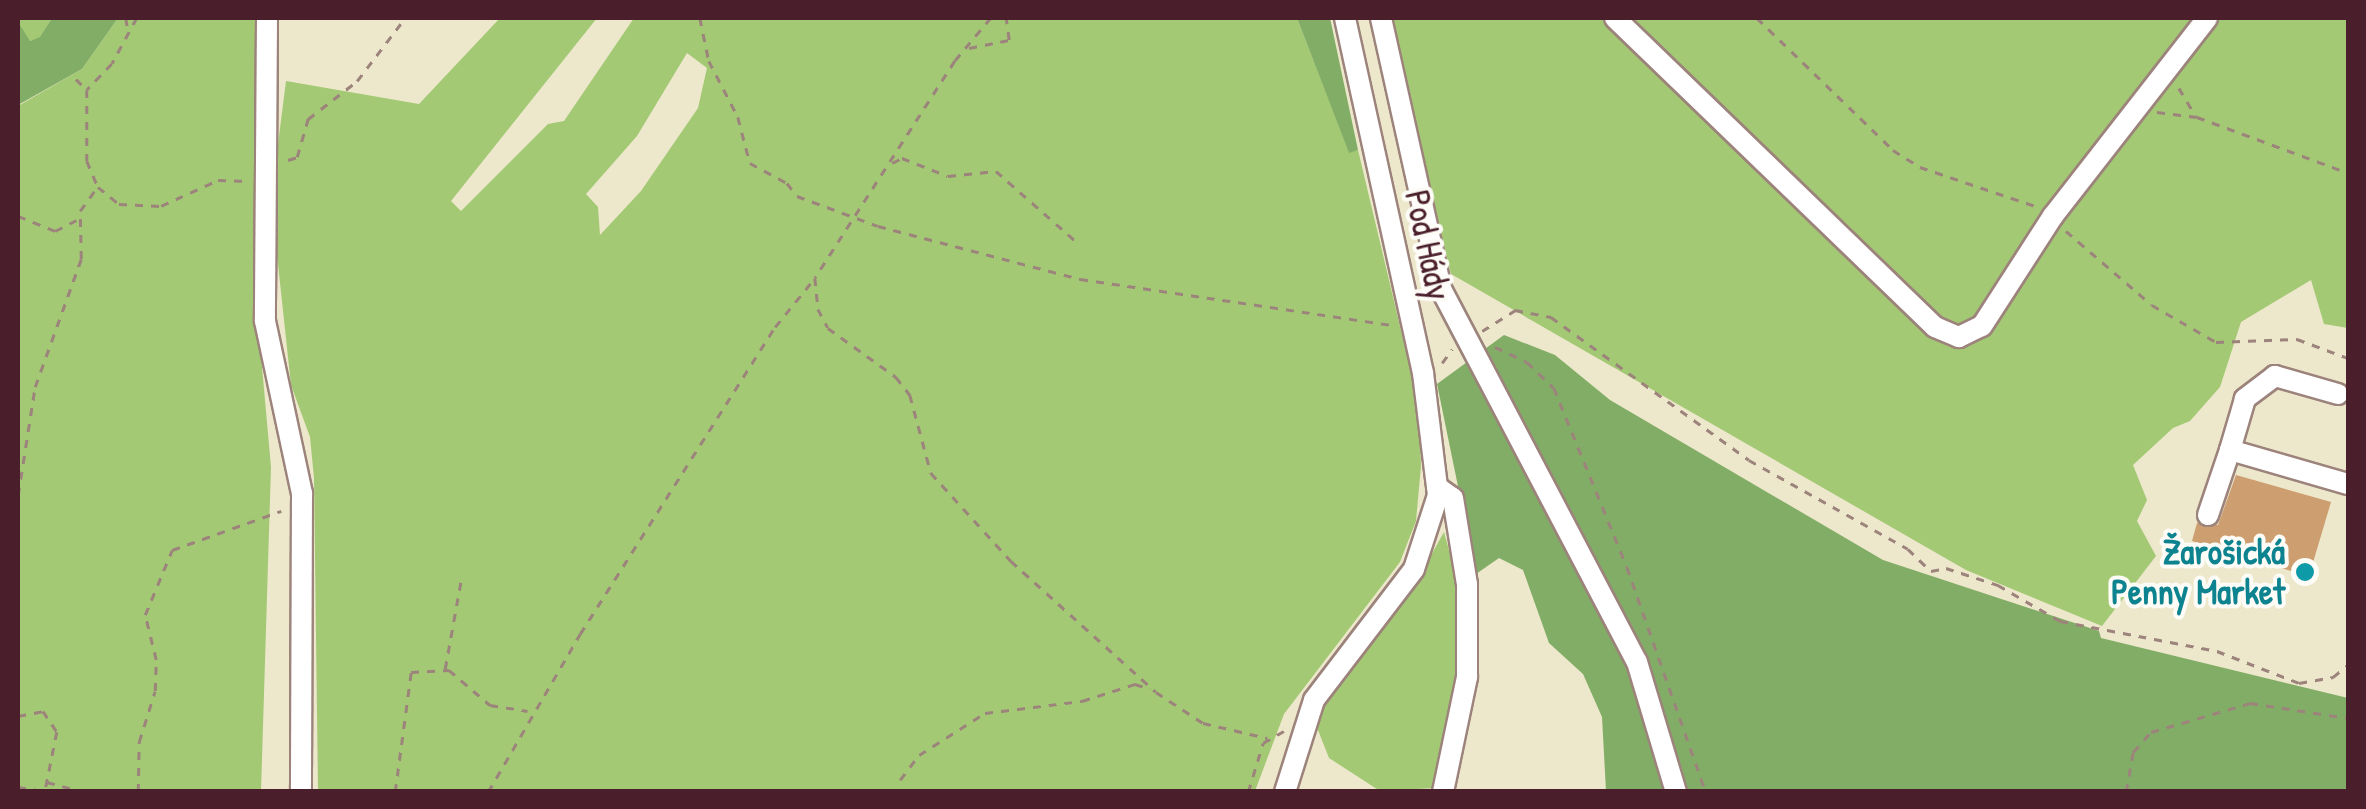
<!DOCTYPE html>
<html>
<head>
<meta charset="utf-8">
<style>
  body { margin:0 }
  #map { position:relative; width:2366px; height:809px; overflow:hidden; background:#ede7cb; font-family:"Patrick Hand",sans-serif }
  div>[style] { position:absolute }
  .green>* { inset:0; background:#a3c974 }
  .forest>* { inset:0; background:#82ad66 }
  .building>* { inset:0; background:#cd9e6f }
  .path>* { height:2.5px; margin-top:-1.25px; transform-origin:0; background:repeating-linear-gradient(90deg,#9c837b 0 8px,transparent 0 16px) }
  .roads { filter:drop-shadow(2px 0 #9c837b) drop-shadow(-2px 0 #9c837b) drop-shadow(0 2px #9c837b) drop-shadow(0 -2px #9c837b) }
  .minor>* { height:20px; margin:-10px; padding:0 10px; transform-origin:10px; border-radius:10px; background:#fff }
  .dots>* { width:28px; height:28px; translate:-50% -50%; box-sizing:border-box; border:5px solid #fdfcf7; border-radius:50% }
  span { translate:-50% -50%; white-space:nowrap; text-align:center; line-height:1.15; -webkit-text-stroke:8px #fdfcf7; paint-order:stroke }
  .street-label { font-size:35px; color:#4a1f2b }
  .culture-label { font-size:35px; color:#0d838f; font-weight:700 }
  .right { translate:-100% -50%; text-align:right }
  .frame { position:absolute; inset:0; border:20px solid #4a1f2b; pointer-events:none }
</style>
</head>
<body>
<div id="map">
  <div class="green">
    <div style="clip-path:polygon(18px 18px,52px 18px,40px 38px,30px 41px,20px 35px)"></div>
    <div style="clip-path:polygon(118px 18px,258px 18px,254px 278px,271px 467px,261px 791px,18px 791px,18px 106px,82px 69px)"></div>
    <div style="clip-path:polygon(evenodd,500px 18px,597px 18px,451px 201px,461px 211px,548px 124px,564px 121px,634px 18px,1297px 18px,1349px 152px,1358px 150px,1419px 406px,1421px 466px,1416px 521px,1400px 562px,1284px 714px,1255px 791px,318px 791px,314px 478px,310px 437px,291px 385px,271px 199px,286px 81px,419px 104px,500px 18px,687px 53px,707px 68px,698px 108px,641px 191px,600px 235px,598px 207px,586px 194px,637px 136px,687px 53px)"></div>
    <div style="clip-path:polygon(1387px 18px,2348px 18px,2348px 328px,2324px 324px,2311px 280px,2241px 322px,2220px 387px,2190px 421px,2173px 428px,2133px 465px,2147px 500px,2137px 521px,2156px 556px,2102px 626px,1966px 570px,1451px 274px)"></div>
    <div style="clip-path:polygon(1444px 532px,1458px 583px,1460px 641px,1455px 703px,1436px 788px,1380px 791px,1329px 758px,1316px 725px,1322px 703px,1410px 593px)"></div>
  </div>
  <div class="forest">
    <div style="clip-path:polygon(52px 18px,118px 18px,82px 69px,18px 105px,18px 22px,30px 41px,40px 37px)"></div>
    <div style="clip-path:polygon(1297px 18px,1330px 18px,1358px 150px,1349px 153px)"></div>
    <div style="clip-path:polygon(1504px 335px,1555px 355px,1610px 400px,1883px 560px,2099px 631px,2101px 638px,2348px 698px,2348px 791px,1606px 791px,1602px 717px,1583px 674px,1549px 643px,1523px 570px,1499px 558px,1476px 574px,1437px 384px)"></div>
  </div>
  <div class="building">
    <div style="clip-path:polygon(2236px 475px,2331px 502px,2309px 576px,2281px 568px,2286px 554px,2246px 543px,2242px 555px,2192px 541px,2197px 523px,2218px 525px)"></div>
  </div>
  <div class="path">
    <div style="left:126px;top:18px;width:13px;rotate:81deg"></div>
    <div style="left:137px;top:18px;width:52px;rotate:118.5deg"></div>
    <div style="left:112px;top:64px;width:36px;rotate:134deg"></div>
    <div style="left:87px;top:90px;width:71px;rotate:90deg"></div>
    <div style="left:87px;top:161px;width:28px;rotate:67deg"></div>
    <div style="left:98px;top:187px;width:27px;rotate:39deg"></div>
    <div style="left:119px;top:204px;width:42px;rotate:2.7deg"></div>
    <div style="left:161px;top:206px;width:63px;rotate:-24.5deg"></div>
    <div style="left:218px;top:180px;width:29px;rotate:2deg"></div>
    <div style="left:700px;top:18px;width:44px;rotate:78.2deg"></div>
    <div style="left:709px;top:61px;width:63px;rotate:62.6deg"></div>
    <div style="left:738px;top:117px;width:48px;rotate:75.4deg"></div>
    <div style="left:750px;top:163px;width:42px;rotate:28.4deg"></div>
    <div style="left:787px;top:183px;width:16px;rotate:52deg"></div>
    <div style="left:797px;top:196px;width:86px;rotate:20.3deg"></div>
    <div style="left:878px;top:226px;width:209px;rotate:14.7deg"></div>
    <div style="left:1080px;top:279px;width:314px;rotate:8.4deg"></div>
    <div style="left:991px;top:18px;width:56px;rotate:129.9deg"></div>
    <div style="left:955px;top:61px;width:258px;rotate:122.8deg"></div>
    <div style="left:815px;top:278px;width:31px;rotate:84deg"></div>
    <div style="left:818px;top:309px;width:21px;rotate:62deg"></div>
    <div style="left:828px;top:328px;width:84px;rotate:35.8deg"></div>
    <div style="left:896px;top:377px;width:23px;rotate:52deg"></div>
    <div style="left:910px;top:395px;width:81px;rotate:74.9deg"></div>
    <div style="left:931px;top:473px;width:119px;rotate:47.7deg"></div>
    <div style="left:1011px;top:561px;width:195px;rotate:42.1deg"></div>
    <div style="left:1156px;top:692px;width:56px;rotate:33.4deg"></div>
    <div style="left:1203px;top:723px;width:66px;rotate:13.2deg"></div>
    <div style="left:1757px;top:18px;width:190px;rotate:44.1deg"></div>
    <div style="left:1893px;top:150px;width:32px;rotate:32deg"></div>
    <div style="left:1920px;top:167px;width:125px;rotate:18.7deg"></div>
    <div style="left:969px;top:48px;width:41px;rotate:-11.3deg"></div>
    <div style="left:1009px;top:40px;width:22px;rotate:-98deg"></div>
    <div style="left:76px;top:79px;width:14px;rotate:45deg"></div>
    <div style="left:2179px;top:88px;width:33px;rotate:59deg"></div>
    <div style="left:2157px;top:112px;width:40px;rotate:7.1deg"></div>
    <div style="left:2197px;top:117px;width:161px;rotate:20.3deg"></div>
    <div style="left:288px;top:160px;width:9px;rotate:-18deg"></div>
    <div style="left:297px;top:157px;width:40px;rotate:-74deg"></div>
    <div style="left:308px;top:119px;width:62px;rotate:-37.8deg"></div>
    <div style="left:357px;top:81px;width:79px;rotate:-52.7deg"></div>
    <div style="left:892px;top:163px;width:11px;rotate:-27deg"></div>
    <div style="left:902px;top:158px;width:49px;rotate:21.4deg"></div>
    <div style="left:948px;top:176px;width:48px;rotate:-5.9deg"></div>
    <div style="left:996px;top:171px;width:109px;rotate:41.3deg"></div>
    <div style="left:18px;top:216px;width:40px;rotate:22deg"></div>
    <div style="left:55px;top:231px;width:27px;rotate:-27deg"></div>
    <div style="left:2066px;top:231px;width:113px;rotate:40.7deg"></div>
    <div style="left:2152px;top:305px;width:74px;rotate:30deg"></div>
    <div style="left:2216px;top:342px;width:81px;rotate:-2.1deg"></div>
    <div style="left:2297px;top:339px;width:54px;rotate:20.4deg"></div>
    <div style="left:1482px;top:331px;width:39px;rotate:-32deg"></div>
    <div style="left:1515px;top:310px;width:37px;rotate:11deg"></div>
    <div style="left:1551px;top:317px;width:244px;rotate:35.8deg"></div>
    <div style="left:1749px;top:460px;width:182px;rotate:29.2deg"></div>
    <div style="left:1908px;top:549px;width:32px;rotate:44deg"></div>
    <div style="left:1931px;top:571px;width:15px;rotate:-11deg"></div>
    <div style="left:1946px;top:568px;width:55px;rotate:18.1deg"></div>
    <div style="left:1998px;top:585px;width:72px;rotate:30.1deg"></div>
    <div style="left:2060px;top:621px;width:160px;rotate:10.8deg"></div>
    <div style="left:2217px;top:651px;width:88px;rotate:21.3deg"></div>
    <div style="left:2299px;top:683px;width:35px;rotate:-10deg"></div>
    <div style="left:2333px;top:677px;width:19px;rotate:-39deg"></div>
    <div style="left:1495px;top:347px;width:35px;rotate:25deg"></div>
    <div style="left:1527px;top:362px;width:37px;rotate:44deg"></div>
    <div style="left:1554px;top:388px;width:193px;rotate:67.8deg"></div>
    <div style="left:1627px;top:567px;width:238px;rotate:70.7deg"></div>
    <div style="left:1442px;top:363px;width:17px;rotate:-54deg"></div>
    <div style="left:18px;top:495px;width:109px;rotate:-81.1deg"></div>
    <div style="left:35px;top:387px;width:136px;rotate:-70.2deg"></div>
    <div style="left:81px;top:259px;width:48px;rotate:-91.2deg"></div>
    <div style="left:80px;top:211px;width:29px;rotate:-54deg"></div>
    <div style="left:445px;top:669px;width:90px;rotate:-79.8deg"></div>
    <div style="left:18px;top:716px;width:25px;rotate:-11deg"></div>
    <div style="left:43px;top:711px;width:25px;rotate:56deg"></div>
    <div style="left:57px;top:732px;width:61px;rotate:101.3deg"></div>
    <div style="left:900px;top:780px;width:31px;rotate:-53deg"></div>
    <div style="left:919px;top:755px;width:78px;rotate:-32.5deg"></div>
    <div style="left:985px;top:713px;width:98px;rotate:-7.1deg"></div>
    <div style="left:1082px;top:701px;width:56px;rotate:-17.8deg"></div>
    <div style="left:1135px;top:684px;width:16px;rotate:18deg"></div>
    <div style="left:47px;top:782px;width:38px;rotate:15deg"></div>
    <div style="left:18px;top:787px;width:26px;rotate:9deg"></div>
    <div style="left:138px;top:792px;width:50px;rotate:-88.9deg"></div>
    <div style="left:139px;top:742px;width:53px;rotate:-72.6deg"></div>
    <div style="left:155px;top:691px;width:31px;rotate:-88deg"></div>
    <div style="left:156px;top:660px;width:46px;rotate:-103.7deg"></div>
    <div style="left:145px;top:615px;width:70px;rotate:-67.4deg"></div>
    <div style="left:172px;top:550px;width:116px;rotate:-19.7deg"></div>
    <div style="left:395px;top:792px;width:121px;rotate:-82.4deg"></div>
    <div style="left:411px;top:672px;width:38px;rotate:-3deg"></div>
    <div style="left:449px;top:670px;width:54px;rotate:40.5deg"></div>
    <div style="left:490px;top:705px;width:38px;rotate:9deg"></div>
    <div style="left:488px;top:792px;width:183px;rotate:-59.8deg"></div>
    <div style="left:580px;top:634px;width:364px;rotate:-57.6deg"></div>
    <div style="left:775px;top:327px;width:62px;rotate:-50.9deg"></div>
    <div style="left:1248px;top:792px;width:51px;rotate:-73deg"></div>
    <div style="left:1263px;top:743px;width:24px;rotate:-30deg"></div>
    <div style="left:2126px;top:792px;width:41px;rotate:-80.1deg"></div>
    <div style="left:2133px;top:752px;width:27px;rotate:-48deg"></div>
    <div style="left:2151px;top:732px;width:103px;rotate:-16.3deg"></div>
    <div style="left:2250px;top:703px;width:99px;rotate:8.7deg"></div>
  </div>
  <div class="roads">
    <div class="minor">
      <div style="left:267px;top:18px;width:303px;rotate:90.4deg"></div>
      <div style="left:265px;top:321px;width:176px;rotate:77.9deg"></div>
      <div style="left:302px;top:493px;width:299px;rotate:90.2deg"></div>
      <div style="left:1381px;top:18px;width:278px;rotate:77.5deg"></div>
      <div style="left:1441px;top:289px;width:421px;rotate:62.3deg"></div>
      <div style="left:1637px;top:662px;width:136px;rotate:73.3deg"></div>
      <div style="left:1615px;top:18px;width:445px;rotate:44deg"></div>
      <div style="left:1935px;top:327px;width:26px;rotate:23deg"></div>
      <div style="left:1959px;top:337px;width:25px;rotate:-26deg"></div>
      <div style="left:1982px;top:326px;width:131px;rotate:-57.2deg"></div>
      <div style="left:2053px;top:216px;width:251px;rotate:-52.1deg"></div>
      <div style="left:2338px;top:394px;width:66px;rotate:-164.1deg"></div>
      <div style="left:2275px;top:376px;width:38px;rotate:143deg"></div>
      <div style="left:2245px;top:399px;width:53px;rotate:106.4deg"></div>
      <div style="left:2230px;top:450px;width:123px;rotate:16.1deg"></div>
      <div style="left:1437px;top:487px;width:19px;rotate:35deg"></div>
      <div style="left:1453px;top:498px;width:87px;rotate:80.8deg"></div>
      <div style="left:1467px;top:584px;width:93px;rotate:90deg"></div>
      <div style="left:1467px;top:677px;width:117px;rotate:101.8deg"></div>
      <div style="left:2208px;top:515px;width:69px;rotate:-71.3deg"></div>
      <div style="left:1285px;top:792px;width:96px;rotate:-72.5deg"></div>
      <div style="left:1314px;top:700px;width:165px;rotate:-52.6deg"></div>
      <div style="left:1414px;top:569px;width:78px;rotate:-72deg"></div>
      <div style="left:1438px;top:495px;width:123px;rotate:-97deg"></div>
      <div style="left:1423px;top:373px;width:363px;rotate:-102.4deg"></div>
    </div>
  </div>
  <div class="dots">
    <div style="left:2305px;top:572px;background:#0f9aa8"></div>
  </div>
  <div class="street-label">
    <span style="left:1428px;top:245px;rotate:78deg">Pod Hády</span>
  </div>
  <div class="culture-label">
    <span class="right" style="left:2285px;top:572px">Žarošická<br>Penny Market</span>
  </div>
  <div class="frame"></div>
</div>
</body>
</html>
